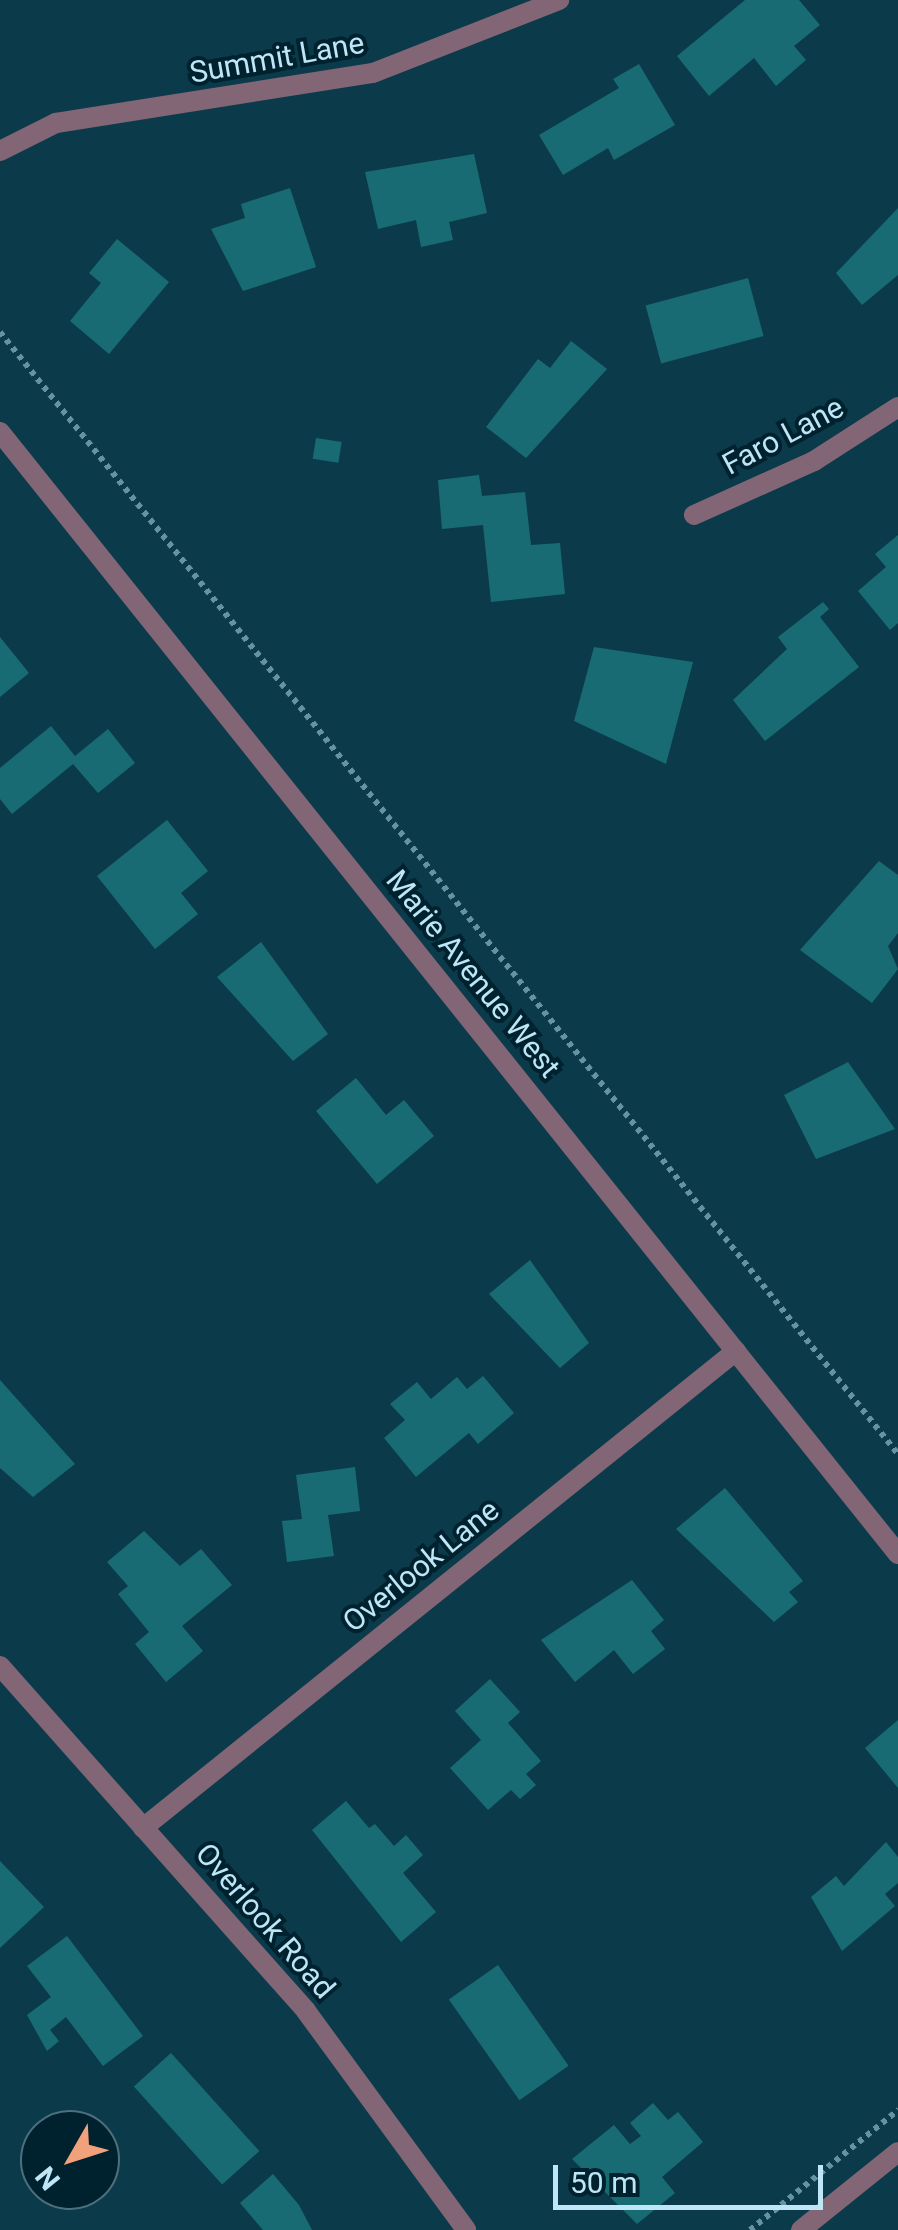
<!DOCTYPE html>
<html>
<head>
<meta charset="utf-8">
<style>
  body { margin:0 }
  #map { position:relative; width:898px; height:2230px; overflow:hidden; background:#0b3b4b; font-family:Roboto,sans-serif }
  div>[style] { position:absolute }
  .building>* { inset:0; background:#196b73; transform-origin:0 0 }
  .path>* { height:6px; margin-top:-3px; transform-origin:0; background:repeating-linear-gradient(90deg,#6692a3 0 5px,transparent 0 10px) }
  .minor>* { height:20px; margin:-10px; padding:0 10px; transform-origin:10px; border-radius:10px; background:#836675 }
  .tertiary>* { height:20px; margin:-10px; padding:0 10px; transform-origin:10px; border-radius:10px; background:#836675 }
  span { translate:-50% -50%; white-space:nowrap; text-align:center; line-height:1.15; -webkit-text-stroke:8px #00212e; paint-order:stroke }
  .street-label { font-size:30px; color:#bee6f7 }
  .north { position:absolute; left:20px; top:2110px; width:100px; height:100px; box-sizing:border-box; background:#00212e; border:2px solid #4c707e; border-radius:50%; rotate:231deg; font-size:28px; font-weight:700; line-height:40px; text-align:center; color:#bee6f7 }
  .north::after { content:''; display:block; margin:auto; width:35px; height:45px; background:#f1a17c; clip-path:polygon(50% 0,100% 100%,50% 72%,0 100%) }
  .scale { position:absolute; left:553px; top:2165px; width:270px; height:45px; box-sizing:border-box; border:5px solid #bee6f7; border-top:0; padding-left:12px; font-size:30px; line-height:35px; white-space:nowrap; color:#bee6f7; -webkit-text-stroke:8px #00212e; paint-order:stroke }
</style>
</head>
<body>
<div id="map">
  <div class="building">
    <div style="clip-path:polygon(745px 0,799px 0,820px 25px,794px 46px,806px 60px,776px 86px,754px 58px,709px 96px,677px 56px)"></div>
    <div style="clip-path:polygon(639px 64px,675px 125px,614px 160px,608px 148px,563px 175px,539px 135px,619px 88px,613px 79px)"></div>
    <div style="clip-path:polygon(474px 154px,487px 213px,449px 222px,453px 240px,421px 247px,416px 220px,378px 229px,365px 172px)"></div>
    <div style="clip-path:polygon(290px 188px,316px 267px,243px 291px,211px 229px,245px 218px,241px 204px)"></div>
    <div style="clip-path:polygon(898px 208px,898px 275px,862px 305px,836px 273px)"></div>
    <div style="clip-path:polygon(117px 239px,169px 282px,109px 354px,70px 321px,101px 283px,89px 273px)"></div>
    <div style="left:748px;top:278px;width:60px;height:106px;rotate:75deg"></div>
    <div style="clip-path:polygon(571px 341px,607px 369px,526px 458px,486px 427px,538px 359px,550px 368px)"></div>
    <div style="left:316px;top:438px;width:26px;height:21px;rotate:9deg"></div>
    <div style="clip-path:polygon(479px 475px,482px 496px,525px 492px,531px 545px,560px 543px,565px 594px,491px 602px,483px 525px,442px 529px,438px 480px)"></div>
    <div style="clip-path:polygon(898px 535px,898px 623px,890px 630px,858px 591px,886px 567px,875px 554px)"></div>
    <div style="clip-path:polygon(823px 602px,829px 609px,820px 617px,859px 667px,765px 741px,733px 700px,787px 649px,778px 637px)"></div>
    <div style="clip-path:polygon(0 637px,29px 673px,0 697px)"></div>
    <div style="clip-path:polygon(594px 647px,693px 662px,666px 764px,574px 721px)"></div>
    <div style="clip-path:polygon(51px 726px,75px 756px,108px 729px,135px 763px,98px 793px,73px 764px,12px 814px,0 799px,0 768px)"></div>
    <div style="clip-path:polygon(167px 820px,208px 871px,181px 893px,198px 914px,155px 949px,97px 876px)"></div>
    <div style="clip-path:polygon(879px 861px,898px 875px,898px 933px,888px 946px,898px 969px,872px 1003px,800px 950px)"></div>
    <div style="clip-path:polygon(261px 942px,328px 1034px,293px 1061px,217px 977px)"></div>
    <div style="clip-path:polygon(848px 1062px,895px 1129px,816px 1159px,784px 1095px)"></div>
    <div style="clip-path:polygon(356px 1078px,386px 1115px,404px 1100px,434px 1136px,377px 1184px,316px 1111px)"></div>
    <div style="clip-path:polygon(530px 1260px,589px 1343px,560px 1368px,489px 1294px)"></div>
    <div style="clip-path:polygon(483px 1376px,514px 1413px,478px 1444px,469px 1433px,416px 1477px,384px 1438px,405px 1420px,390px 1404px,417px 1382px,431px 1399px,457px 1377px,467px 1389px)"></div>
    <div style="clip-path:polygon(0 1380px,75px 1464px,33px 1497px,0 1468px)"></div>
    <div style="clip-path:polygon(355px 1467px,360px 1511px,328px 1515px,334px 1556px,287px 1562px,282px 1521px,302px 1519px,296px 1475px)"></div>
    <div style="clip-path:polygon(725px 1488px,803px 1581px,789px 1592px,798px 1602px,774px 1622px,676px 1529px)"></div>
    <div style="clip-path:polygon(144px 1531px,180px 1566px,201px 1549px,232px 1585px,182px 1626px,203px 1651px,166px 1682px,135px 1644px,149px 1632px,118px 1594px,128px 1586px,107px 1562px)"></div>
    <div style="clip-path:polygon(632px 1580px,664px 1620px,651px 1631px,665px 1649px,633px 1674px,614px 1650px,575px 1682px,541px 1640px)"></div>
    <div style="clip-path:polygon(490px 1679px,520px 1712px,508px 1723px,541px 1761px,526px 1774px,536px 1785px,520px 1799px,511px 1790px,488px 1810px,450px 1768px,481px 1740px,455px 1711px)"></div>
    <div style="clip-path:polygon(898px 1720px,898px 1788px,865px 1748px)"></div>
    <div style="clip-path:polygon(346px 1801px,369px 1828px,375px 1824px,394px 1846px,406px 1835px,423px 1855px,403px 1873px,436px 1912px,401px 1942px,312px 1830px)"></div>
    <div style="clip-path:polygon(886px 1842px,898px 1857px,898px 1883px,885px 1894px,895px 1906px,842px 1951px,811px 1897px,836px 1876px,844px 1886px)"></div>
    <div style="clip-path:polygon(0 1861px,44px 1907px,0 1948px)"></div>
    <div style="clip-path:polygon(67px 1936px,143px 2036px,103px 2066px,66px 2017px,50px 2030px,59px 2041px,47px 2051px,27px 2015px,51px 1997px,27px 1966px)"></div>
    <div style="left:498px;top:1965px;width:123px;height:60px;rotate:55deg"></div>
    <div style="left:171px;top:2053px;width:132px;height:50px;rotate:48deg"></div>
    <div style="clip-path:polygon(653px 2103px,668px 2120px,678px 2112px,703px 2142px,662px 2177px,675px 2193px,637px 2224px,572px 2159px,614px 2125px,630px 2144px,641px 2136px,630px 2123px)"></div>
    <div style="clip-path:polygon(273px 2174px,299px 2205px,312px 2230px,263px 2230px,240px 2203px)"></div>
  </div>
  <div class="path">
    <div style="left:0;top:332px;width:1437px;rotate:51.33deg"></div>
    <div style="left:750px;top:2230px;width:191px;rotate:-39deg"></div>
  </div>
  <div class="minor">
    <div style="left:0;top:151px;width:63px;rotate:-26.6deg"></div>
    <div style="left:56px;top:123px;width:321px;rotate:-9deg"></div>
    <div style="left:373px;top:73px;width:200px;rotate:-21.4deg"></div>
    <div style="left:694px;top:515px;width:132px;rotate:-24.2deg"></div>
    <div style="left:814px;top:461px;width:100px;rotate:-32.7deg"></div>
    <div style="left:0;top:1666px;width:461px;rotate:48.4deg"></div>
    <div style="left:306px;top:2011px;width:271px;rotate:53.8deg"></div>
    <div style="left:143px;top:1828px;width:761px;rotate:-38.81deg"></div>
  </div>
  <div class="tertiary">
    <div style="left:0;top:432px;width:1437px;rotate:51.33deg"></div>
    <div style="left:801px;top:2230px;width:124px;rotate:-38.8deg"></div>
  </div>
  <div class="street-label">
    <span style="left:277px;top:58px;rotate:-10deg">Summit Lane</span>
    <span style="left:783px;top:436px;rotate:-28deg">Faro Lane</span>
    <span style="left:473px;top:974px;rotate:51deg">Marie Avenue West</span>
    <span style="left:421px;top:1566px;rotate:-39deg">Overlook Lane</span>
    <span style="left:265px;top:1921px;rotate:49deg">Overlook Road</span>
  </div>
  <div class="north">N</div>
  <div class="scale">50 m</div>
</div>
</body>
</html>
